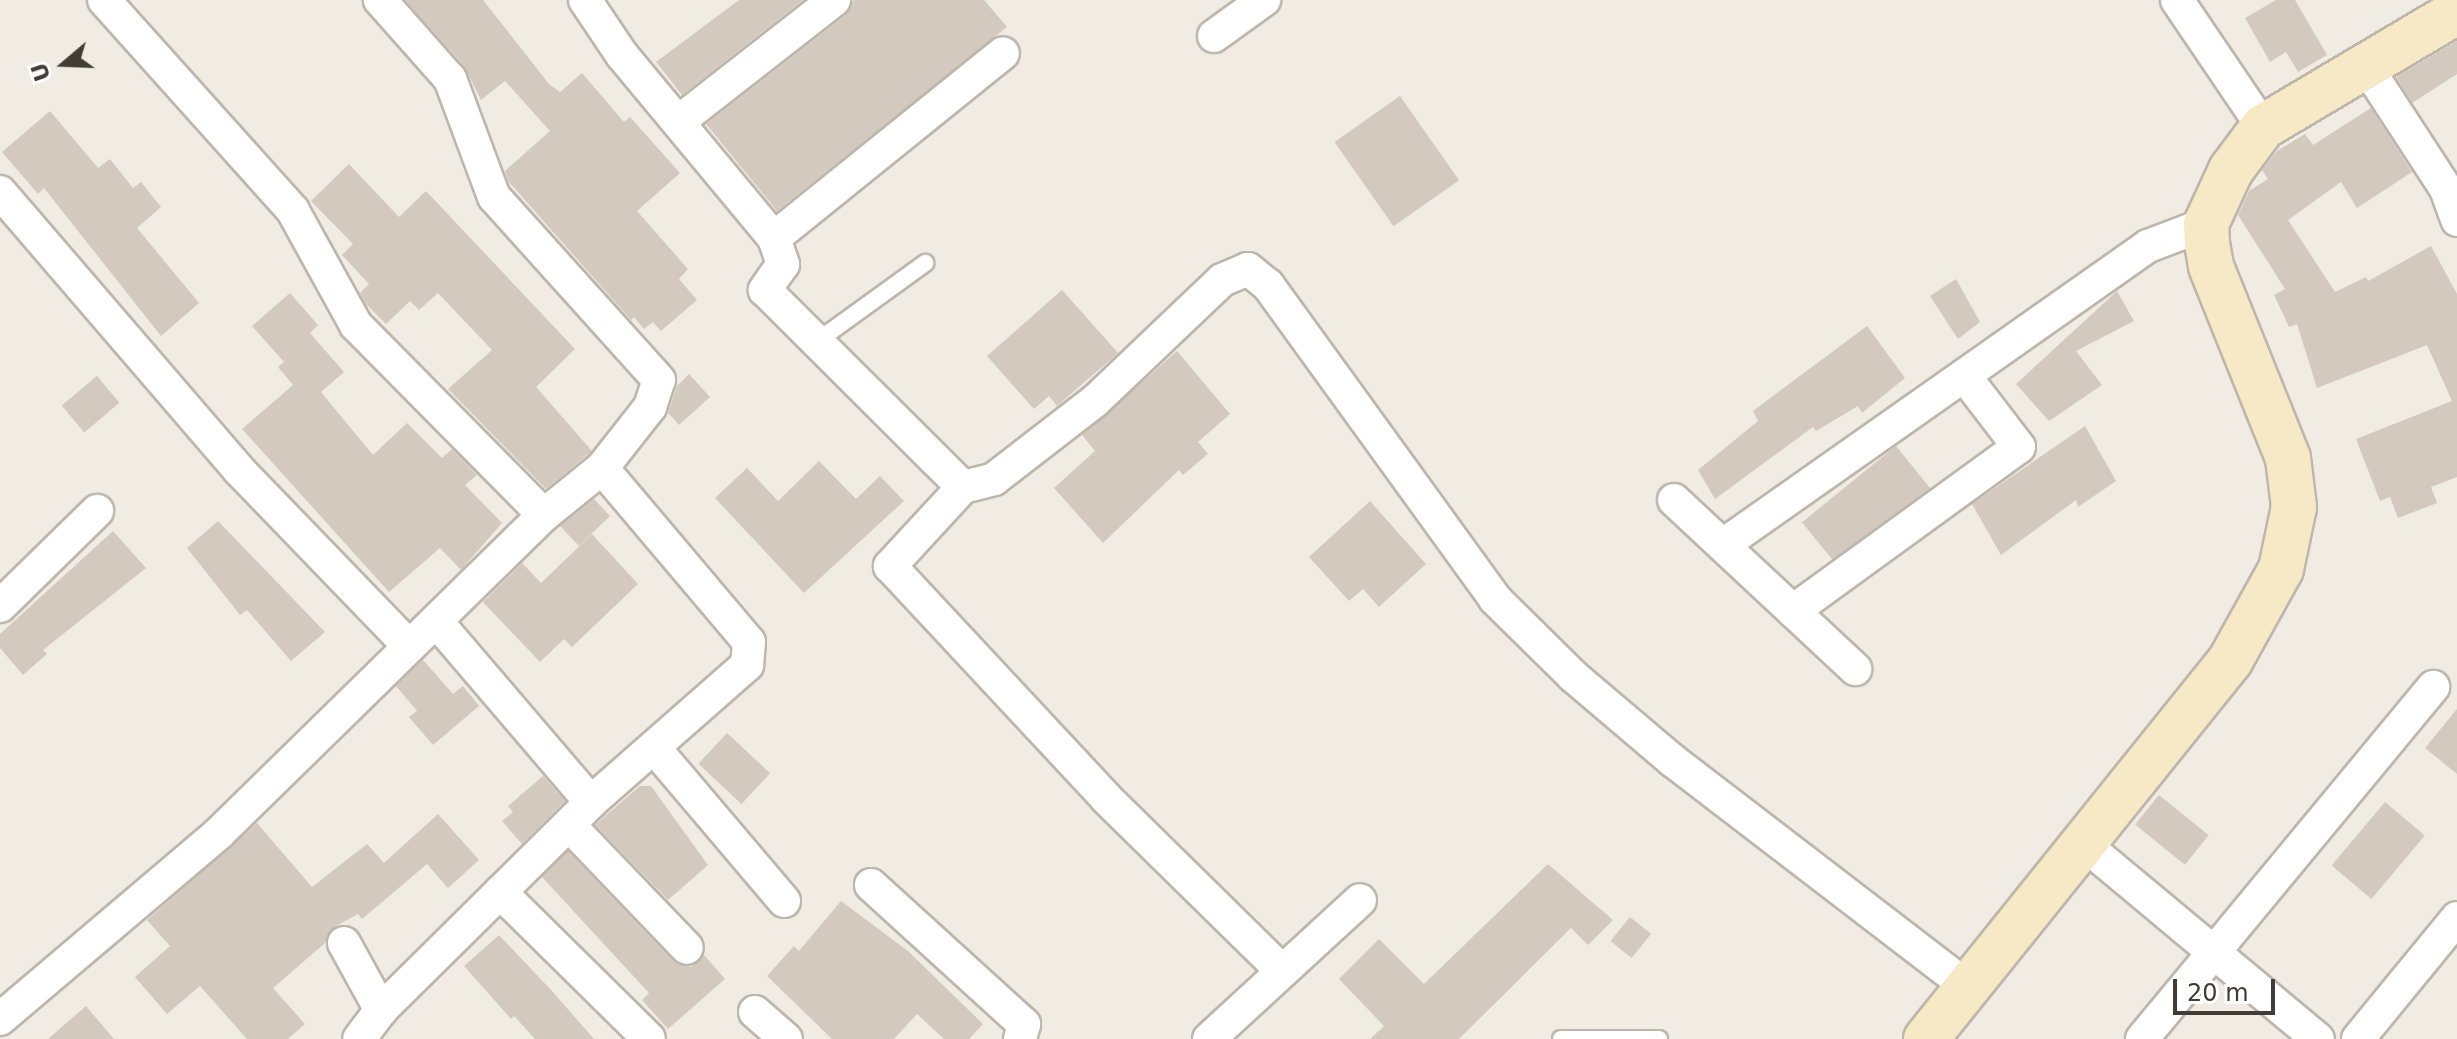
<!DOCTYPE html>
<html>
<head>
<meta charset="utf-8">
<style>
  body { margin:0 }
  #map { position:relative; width:2457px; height:1039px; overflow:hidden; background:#f0ece4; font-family:"DejaVu Sans",sans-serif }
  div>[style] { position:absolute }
  .building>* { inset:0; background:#d3c9be; transform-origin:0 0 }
  .roads { filter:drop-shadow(2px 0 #bdb6ab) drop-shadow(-2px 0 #bdb6ab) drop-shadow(0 2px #bdb6ab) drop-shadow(0 -2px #bdb6ab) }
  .lane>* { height:16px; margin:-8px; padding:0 8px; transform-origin:8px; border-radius:8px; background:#fff }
  .street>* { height:32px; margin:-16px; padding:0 16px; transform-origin:16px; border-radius:16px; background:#fff }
  .secondary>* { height:44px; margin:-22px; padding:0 22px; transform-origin:22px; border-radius:22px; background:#f8e9c6 }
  span { translate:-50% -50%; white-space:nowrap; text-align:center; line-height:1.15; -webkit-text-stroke:6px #fff; paint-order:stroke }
  .north { position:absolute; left:24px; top:24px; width:80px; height:80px; -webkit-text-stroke:6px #fff; paint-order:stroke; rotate:251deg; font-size:22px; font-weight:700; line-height:32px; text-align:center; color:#423c35 }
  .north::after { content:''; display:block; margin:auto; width:28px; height:36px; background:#423c35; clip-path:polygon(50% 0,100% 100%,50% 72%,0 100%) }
  .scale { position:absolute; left:2173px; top:979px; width:102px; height:36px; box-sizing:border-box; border:4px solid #423c35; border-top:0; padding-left:10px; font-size:24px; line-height:28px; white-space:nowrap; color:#423c35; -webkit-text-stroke:6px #fff; paint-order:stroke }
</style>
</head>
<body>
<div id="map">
  <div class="building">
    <div style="clip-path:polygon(405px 0,483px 0,549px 84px,560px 92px,582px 73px,624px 122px,630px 117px,680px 173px,637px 211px,688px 269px,679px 279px,697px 300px,661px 331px,653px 322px,644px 329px,634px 317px,631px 320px,508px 181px,505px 171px,550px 131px,505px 81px,481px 100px,464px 66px)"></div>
    <div style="clip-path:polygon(739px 0,803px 0,682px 95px,656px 62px)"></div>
    <div style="clip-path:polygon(853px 0,984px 0,1007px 27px,777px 211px,706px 124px,846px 15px)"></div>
    <div style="clip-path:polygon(2276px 0,2295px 0,2327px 55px,2298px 72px,2286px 52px,2270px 62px,2245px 18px)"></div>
    <div style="clip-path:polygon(2457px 41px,2457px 74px,2412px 103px,2396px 77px)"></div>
    <div style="left:1400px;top:96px;width:103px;height:80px;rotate:55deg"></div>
    <div style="clip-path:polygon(2371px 108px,2412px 172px,2357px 208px,2341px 182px,2288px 220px,2335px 292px,2366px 277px,2368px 281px,2431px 246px,2457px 294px,2457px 477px,2431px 487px,2437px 503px,2398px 518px,2390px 497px,2380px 501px,2356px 439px,2452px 401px,2427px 345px,2317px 388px,2297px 324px,2289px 327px,2274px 295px,2285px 289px,2238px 215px,2249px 191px,2268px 179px,2262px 170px,2277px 151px,2305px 134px,2313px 145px)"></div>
    <div style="clip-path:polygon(50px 111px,98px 168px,110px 159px,133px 188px,141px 182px,161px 207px,137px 228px,199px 303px,161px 336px,44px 188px,38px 194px,2px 152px)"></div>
    <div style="clip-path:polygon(349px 164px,399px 217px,426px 191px,575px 349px,536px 387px,592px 451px,546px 489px,448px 389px,492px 350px,438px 293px,419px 310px,410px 301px,386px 324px,366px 304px,360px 293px,369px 284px,342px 255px,353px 244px,311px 201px)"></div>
    <div style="clip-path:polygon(1956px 279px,1980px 322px,1958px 339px,1930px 296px)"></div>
    <div style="clip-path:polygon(1062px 290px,1118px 353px,1057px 406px,1049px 396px,1034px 409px,987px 356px)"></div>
    <div style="clip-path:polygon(2117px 291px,2134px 321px,2076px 351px,2102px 385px,2049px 421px,2016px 384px)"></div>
    <div style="clip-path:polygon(290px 293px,318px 325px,310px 333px,344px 372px,321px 392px,373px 455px,407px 423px,442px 458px,452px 449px,477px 475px,465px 485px,502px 523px,461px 570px,440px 548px,389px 592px,242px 429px,293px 385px,278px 367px,284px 362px,252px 326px)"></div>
    <div style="clip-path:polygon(1867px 326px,1905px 378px,1862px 413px,1858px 406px,1816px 431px,1813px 427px,1715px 499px,1698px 470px,1758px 421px,1753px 411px)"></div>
    <div style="clip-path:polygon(1177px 351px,1230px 414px,1198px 442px,1208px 454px,1183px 475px,1179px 470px,1103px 543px,1054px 488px,1095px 451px,1082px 435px)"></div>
    <div style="clip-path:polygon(689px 374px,710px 397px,679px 425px,668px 413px,677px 386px)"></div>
    <div style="left:97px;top:376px;width:35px;height:46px;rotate:50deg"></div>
    <div style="clip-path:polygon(2085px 426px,2116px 481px,2078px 507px,2076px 500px,2001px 555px,1972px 504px)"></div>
    <div style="left:1896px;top:446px;width:54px;height:121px;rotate:51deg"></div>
    <div style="clip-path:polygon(819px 461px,856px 499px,880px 476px,904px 501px,804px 593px,715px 498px,747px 468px,778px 501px)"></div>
    <div style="clip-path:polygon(594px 499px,610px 516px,579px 546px,560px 526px)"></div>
    <div style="clip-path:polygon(1370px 501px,1426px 564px,1379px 607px,1363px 589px,1349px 601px,1309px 557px)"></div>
    <div style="clip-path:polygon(218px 521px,325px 632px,291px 661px,247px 610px,240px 615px,187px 548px)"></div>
    <div style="clip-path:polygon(113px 531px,146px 568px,43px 650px,47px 654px,23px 675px,0 648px,0 634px)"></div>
    <div style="clip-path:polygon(592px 534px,638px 584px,572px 647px,564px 639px,540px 662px,483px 602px,522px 563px,541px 583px)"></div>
    <div style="clip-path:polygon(423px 660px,453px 694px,463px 686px,479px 706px,433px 745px,409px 717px,417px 711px,396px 686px)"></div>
    <div style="clip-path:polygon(2457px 709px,2457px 774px,2425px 748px)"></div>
    <div style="left:727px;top:733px;width:59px;height:42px;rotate:43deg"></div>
    <div style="clip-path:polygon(543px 776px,565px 801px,522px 844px,502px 821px,513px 812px,508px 806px)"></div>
    <div style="clip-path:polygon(640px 786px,651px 786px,708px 865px,668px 900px,595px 825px)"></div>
    <div style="left:2159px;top:795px;width:64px;height:38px;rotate:39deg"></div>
    <div style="left:2385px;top:802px;width:52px;height:83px;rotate:40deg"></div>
    <div style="clip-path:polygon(438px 814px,479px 860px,448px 888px,427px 864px,362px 919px,358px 914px,334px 927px,325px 943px,273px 988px,305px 1024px,288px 1039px,247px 1039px,200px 986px,167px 1014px,135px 977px,170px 946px,147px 920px,257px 823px,312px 887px,367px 844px,384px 863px)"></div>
    <div style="clip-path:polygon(568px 851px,673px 961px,691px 967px,704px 955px,725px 979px,668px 1029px,642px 1000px,649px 993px,542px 877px)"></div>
    <div style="clip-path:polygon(1548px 864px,1613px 920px,1588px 945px,1571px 928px,1459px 1039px,1370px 1039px,1384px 1026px,1339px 979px,1379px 939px,1424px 984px)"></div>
    <div style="clip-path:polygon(841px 901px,908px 951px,983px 1024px,969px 1039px,944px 1039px,917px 1014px,894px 1039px,832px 1039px,767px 976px,794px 946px,799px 951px)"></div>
    <div style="left:1630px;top:917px;width:27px;height:31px;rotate:39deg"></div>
    <div style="clip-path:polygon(499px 935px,551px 990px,594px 1039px,535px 1039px,514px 1016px,511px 1019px,464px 966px)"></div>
    <div style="clip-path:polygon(86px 1006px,114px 1039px,48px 1039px)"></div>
  </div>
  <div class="roads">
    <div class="lane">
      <div style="left:816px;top:342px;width:135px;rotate:-35.9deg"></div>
      <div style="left:1561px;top:1039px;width:98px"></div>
    </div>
    <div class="street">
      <div style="left:104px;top:0;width:283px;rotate:48.1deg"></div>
      <div style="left:293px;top:211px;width:130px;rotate:61.1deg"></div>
      <div style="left:356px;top:325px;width:267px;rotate:45.3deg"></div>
      <div style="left:585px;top:0;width:66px;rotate:56.1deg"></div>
      <div style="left:622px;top:55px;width:238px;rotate:50.3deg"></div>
      <div style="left:774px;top:238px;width:28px;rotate:71deg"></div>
      <div style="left:783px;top:264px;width:32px;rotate:125deg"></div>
      <div style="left:765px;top:290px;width:279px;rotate:44.9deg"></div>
      <div style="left:963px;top:487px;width:32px;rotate:-14deg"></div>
      <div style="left:994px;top:479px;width:128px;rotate:-37.7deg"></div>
      <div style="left:1095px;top:401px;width:175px;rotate:-43.6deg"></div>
      <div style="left:1222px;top:280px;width:28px;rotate:-23deg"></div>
      <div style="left:1248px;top:269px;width:26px;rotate:39deg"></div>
      <div style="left:1268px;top:285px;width:387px;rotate:54.1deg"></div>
      <div style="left:1495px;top:599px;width:110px;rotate:44.6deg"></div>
      <div style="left:1573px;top:676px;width:130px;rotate:40.3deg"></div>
      <div style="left:1672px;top:760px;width:374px;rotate:37.5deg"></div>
      <div style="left:2177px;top:0;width:153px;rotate:55.9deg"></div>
      <div style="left:1214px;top:36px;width:62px;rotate:-35.8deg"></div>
      <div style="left:2364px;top:63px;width:150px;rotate:56.9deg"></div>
      <div style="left:2446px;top:189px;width:33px;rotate:70deg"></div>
      <div style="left:678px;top:122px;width:198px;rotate:-38deg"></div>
      <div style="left:0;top:192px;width:367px;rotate:49.3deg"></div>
      <div style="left:239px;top:470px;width:245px;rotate:46deg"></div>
      <div style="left:774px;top:238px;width:294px;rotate:-38.9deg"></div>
      <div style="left:963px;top:487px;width:108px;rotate:132.7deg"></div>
      <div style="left:890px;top:566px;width:317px;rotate:47deg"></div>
      <div style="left:1106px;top:798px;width:247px;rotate:44.5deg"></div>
      <div style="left:1674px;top:500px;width:248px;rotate:43deg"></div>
      <div style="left:1723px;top:545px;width:520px;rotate:-35.13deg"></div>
      <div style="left:2148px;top:246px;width:62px;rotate:-20.8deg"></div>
      <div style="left:0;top:606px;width:136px;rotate:-44.4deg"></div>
      <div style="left:1793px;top:611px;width:279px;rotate:-36deg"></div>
      <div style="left:2019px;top:447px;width:87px;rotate:-127.5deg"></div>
      <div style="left:437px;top:622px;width:237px;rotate:49.5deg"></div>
      <div style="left:656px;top:750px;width:198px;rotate:49.7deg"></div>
      <div style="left:569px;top:825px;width:170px;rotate:46.2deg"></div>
      <div style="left:2085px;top:845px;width:303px;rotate:39.8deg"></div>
      <div style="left:871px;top:885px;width:207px;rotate:42.3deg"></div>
      <div style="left:1024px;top:1024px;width:16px;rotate:105deg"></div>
      <div style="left:500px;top:892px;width:209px;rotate:44.6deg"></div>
      <div style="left:344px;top:943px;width:77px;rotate:61.1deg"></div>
      <div style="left:381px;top:1010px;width:36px;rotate:127deg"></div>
      <div style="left:381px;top:1010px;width:296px;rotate:-44.7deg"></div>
      <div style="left:591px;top:802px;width:208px;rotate:-41.3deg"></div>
      <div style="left:747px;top:665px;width:23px;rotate:-85deg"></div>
      <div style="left:749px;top:642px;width:228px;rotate:-130.2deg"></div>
      <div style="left:755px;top:1012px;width:41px;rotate:41.1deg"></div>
      <div style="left:0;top:1019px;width:287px;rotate:-40.3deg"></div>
      <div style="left:219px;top:833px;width:455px;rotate:-44.4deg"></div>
      <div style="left:544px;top:515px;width:75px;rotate:-39deg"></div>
      <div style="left:602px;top:468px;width:78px;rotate:-51.8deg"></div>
      <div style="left:650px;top:407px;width:28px;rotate:-72deg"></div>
      <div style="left:659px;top:380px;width:246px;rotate:-132deg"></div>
      <div style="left:494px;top:197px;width:126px;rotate:-110.4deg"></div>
      <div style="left:450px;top:79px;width:106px;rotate:-131.5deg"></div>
      <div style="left:1209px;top:1039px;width:205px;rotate:-42.6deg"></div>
      <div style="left:2142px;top:1039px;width:457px;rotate:-50.4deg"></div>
      <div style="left:2358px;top:1039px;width:156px;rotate:-50.7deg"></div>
    </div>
    <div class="secondary">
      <div style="left:1926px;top:1039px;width:485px;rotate:-51.2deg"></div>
      <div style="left:2230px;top:661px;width:105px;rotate:-61deg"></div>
      <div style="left:2281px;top:569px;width:63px;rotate:-78.2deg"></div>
      <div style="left:2294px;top:507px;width:49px;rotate:-97deg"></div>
      <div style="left:2288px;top:458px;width:207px;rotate:-111.9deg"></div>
      <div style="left:2211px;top:266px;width:23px;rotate:-100deg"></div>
      <div style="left:2207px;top:243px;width:19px;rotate:-93deg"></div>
      <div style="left:2206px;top:224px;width:60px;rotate:-65.2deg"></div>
      <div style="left:2231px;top:170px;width:54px;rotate:-53.3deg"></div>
      <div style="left:2263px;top:127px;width:226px;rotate:-30.7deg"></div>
    </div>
  </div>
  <div class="north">U</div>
  <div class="scale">20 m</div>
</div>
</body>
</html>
